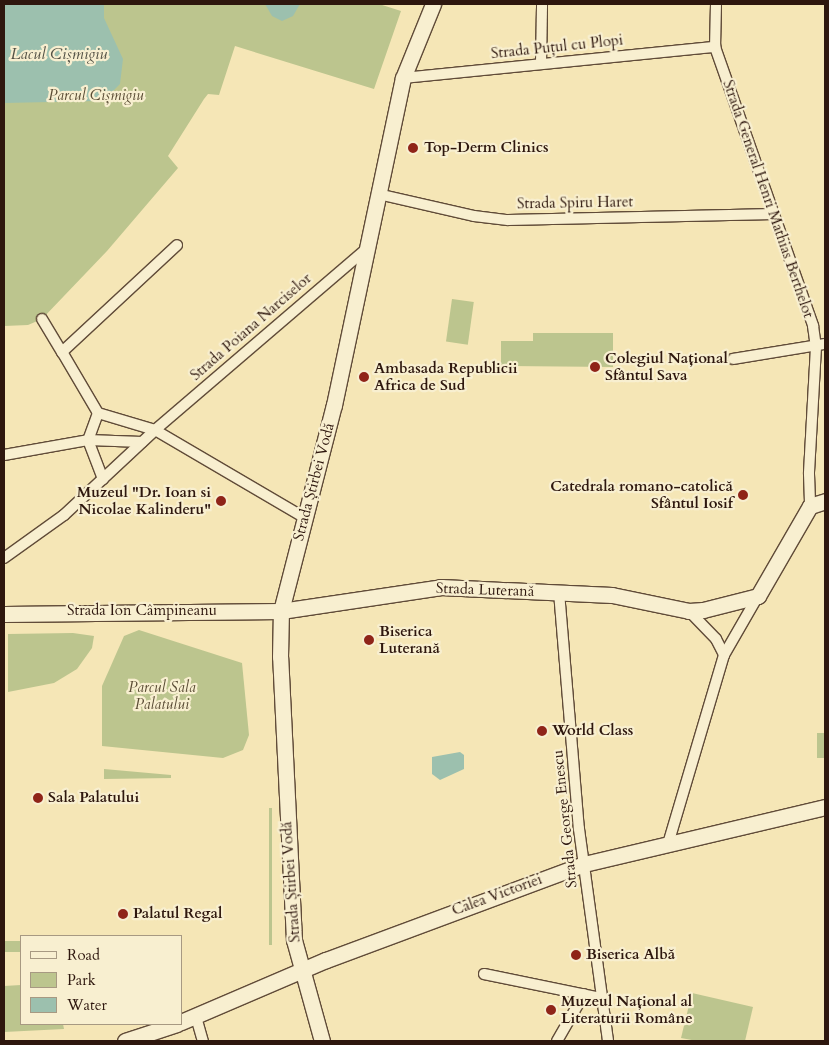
<!DOCTYPE html>
<html>
<head>
<meta charset="utf-8">
<style>
  body { margin:0 }
  #map { position:relative; width:829px; height:1045px; overflow:hidden; background:#f5e6b6; font-family:Cardo,serif }
  div>[style] { position:absolute }
  .green>* { inset:0; background:#bcc58e; transform-origin:0 0 }
  .water>* { inset:0; background:#9cc0ae }
  .roads { filter:drop-shadow(1px 0 #604b38) drop-shadow(-1px 0 #604b38) drop-shadow(0 1px #604b38) drop-shadow(0 -1px #604b38) }
  .street>* { height:10px; margin:-5px; padding:0 5px; transform-origin:5px; border-radius:5px; background:#f8efd0 }
  .secondary>* { height:15px; margin:-7.5px; padding:0 7.5px; transform-origin:7.5px; border-radius:7.5px; background:#f8efd0 }
  .dots>* { width:14px; height:14px; translate:-50% -50%; box-sizing:border-box; border:2px solid #f8efd0; border-radius:50% }
  span { translate:-50% -50%; white-space:nowrap; text-align:center; line-height:1.15; -webkit-text-stroke:4.5px #f8efd0; paint-order:stroke }
  .street-label { font-size:15px; color:#2e170e }
  .park-label { font-size:15px; color:#594b34; font-style:italic }
  .poi-label { font-size:15px; color:#2e170e; font-weight:700 }
  .left { translate:0 -50%; text-align:left }
  .right { translate:-100% -50%; text-align:right }
  .water-label { font-size:16px; color:#545246; font-style:italic }
  .frame { position:absolute; inset:0; border:5px solid #2e170e; pointer-events:none }
  .legend { position:absolute; left:20px; top:935px; width:162px; height:90px; box-sizing:border-box; background:#f8efd0; border:1px solid #a79982; margin:0; padding:6px 9px; list-style:none; font-size:15px; color:#2e170e }
  .legend li { display:flex; align-items:center; gap:10px; height:25px }
  .legend b { width:25px; border:1px solid #a79982 }
</style>
</head>
<body>
<div id="map">
  <div class="green">
    <div style="clip-path:polygon(4px 4px,379px 4px,401px 11px,374px 89px,235px 46px,219px 95px,208px 94px,204px 99px,168px 156px,178px 168px,107px 251px,42px 319px,28px 325px,4px 326px)"></div>
    <div style="left:452px;top:299px;width:22px;height:43px;rotate:8deg"></div>
    <div style="clip-path:polygon(533px 333px,613px 333px,613px 367px,501px 366px,501px 341px,533px 341px)"></div>
    <div style="clip-path:polygon(139px 630px,242px 663px,249px 735px,243px 750px,223px 758px,102px 746px,102px 686px,124px 636px)"></div>
    <div style="clip-path:polygon(73px 633px,94px 636px,92px 648px,77px 669px,54px 683px,8px 692px,8px 634px)"></div>
    <div style="left:817px;top:733px;width:8px;height:25px"></div>
    <div style="clip-path:polygon(104px 769px,171px 775px,171px 778px,104px 779px)"></div>
    <div style="left:269px;top:808px;width:3px;height:137px"></div>
    <div style="left:21px;top:941px;width:11px;height:17px;rotate:90deg"></div>
    <div style="clip-path:polygon(21px 985px,21px 1024px,63px 1024px,64px 1029px,4px 1032px,4px 986px)"></div>
    <div style="clip-path:polygon(692px 993px,753px 1007px,745px 1041px,697px 1041px,681px 1038px)"></div>
  </div>
  <div class="water">
    <div style="clip-path:polygon(4px 4px,104px 4px,104px 18px,123px 59px,120px 84px,107px 97px,97px 101px,4px 103px)"></div>
    <div style="clip-path:polygon(265px 4px,300px 4px,293px 16px,282px 21px,272px 16px)"></div>
    <div style="clip-path:polygon(460px 752px,464px 755px,464px 769px,440px 780px,432px 774px,432px 757px)"></div>
  </div>
  <div class="roads">
    <div class="street">
      <div style="left:716px;top:4px;width:43px;rotate:91.3deg"></div>
      <div style="left:715px;top:47px;width:296px;rotate:70.6deg"></div>
      <div style="left:813px;top:326px;width:21px;rotate:82deg"></div>
      <div style="left:816px;top:347px;width:127px;rotate:93.2deg"></div>
      <div style="left:809px;top:474px;width:32px;rotate:88deg"></div>
      <div style="left:541px;top:64px;width:60px;rotate:-89deg"></div>
      <div style="left:403px;top:78px;width:314px;rotate:-5.7deg"></div>
      <div style="left:378px;top:194px;width:98px;rotate:12.9deg"></div>
      <div style="left:474px;top:216px;width:34px;rotate:7deg"></div>
      <div style="left:508px;top:220px;width:266px;rotate:-1.3deg"></div>
      <div style="left:42px;top:319px;width:39px;rotate:59deg"></div>
      <div style="left:733px;top:359px;width:93px;rotate:-9.3deg"></div>
      <div style="left:98px;top:413px;width:59px;rotate:16.6deg"></div>
      <div style="left:155px;top:430px;width:174px;rotate:30.4deg"></div>
      <div style="left:98px;top:413px;width:71px;rotate:-120.5deg"></div>
      <div style="left:62px;top:352px;width:157px;rotate:-42.9deg"></div>
      <div style="left:98px;top:413px;width:29px;rotate:110deg"></div>
      <div style="left:88px;top:440px;width:42px;rotate:69deg"></div>
      <div style="left:4px;top:455px;width:85px;rotate:-10.1deg"></div>
      <div style="left:88px;top:440px;width:54px;rotate:2.1deg"></div>
      <div style="left:4px;top:558px;width:74px;rotate:-35.6deg"></div>
      <div style="left:64px;top:515px;width:125px;rotate:-43deg"></div>
      <div style="left:155px;top:430px;width:279px;rotate:-40.6deg"></div>
      <div style="left:559px;top:592px;width:238px;rotate:85.2deg"></div>
      <div style="left:579px;top:829px;width:214px;rotate:82.2deg"></div>
      <div style="left:689px;top:611px;width:39px;rotate:46deg"></div>
      <div style="left:716px;top:639px;width:18px;rotate:63deg"></div>
      <div style="left:668px;top:844px;width:197px;rotate:-73.5deg"></div>
      <div style="left:724px;top:655px;width:68px;rotate:-60deg"></div>
      <div style="left:484px;top:974px;width:119px;rotate:11.6deg"></div>
      <div style="left:196px;top:1017px;width:25px;rotate:74deg"></div>
      <div style="left:557px;top:1041px;width:54px;rotate:-60.1deg"></div>
    </div>
    <div class="secondary">
      <div style="left:4px;top:614px;width:277px;rotate:-0.6deg"></div>
      <div style="left:281px;top:611px;width:162px;rotate:-8.5deg"></div>
      <div style="left:441px;top:587px;width:171px;rotate:2.7deg"></div>
      <div style="left:612px;top:595px;width:79px;rotate:11.7deg"></div>
      <div style="left:689px;top:611px;width:14px;rotate:-4deg"></div>
      <div style="left:703px;top:610px;width:57px;rotate:-14.3deg"></div>
      <div style="left:758px;top:596px;width:104px;rotate:-60deg"></div>
      <div style="left:810px;top:506px;width:16px;rotate:-18deg"></div>
      <div style="left:181px;top:1022px;width:158px;rotate:-23.2deg"></div>
      <div style="left:326px;top:960px;width:275px;rotate:-20.4deg"></div>
      <div style="left:584px;top:864px;width:248px;rotate:-13.3deg"></div>
      <div style="left:125px;top:1041px;width:55px;rotate:-18.1deg"></div>
      <div style="left:322px;top:1041px;width:105px;rotate:-105.5deg"></div>
      <div style="left:294px;top:940px;width:283px;rotate:-92.8deg"></div>
      <div style="left:280px;top:657px;width:46px;rotate:-88.8deg"></div>
      <div style="left:281px;top:611px;width:213px;rotate:-75.6deg"></div>
      <div style="left:334px;top:405px;width:334px;rotate:-78.1deg"></div>
      <div style="left:403px;top:78px;width:80px;rotate:-67.9deg"></div>
    </div>
  </div>
  <div class="dots">
    <div style="left:413px;top:148px;background:#8f2418"></div>
    <div style="left:595px;top:367px;background:#8f2418"></div>
    <div style="left:364px;top:377px;background:#8f2418"></div>
    <div style="left:743px;top:495px;background:#8f2418"></div>
    <div style="left:221px;top:501px;background:#8f2418"></div>
    <div style="left:369px;top:640px;background:#8f2418"></div>
    <div style="left:542px;top:731px;background:#8f2418"></div>
    <div style="left:38px;top:798px;background:#8f2418"></div>
    <div style="left:123px;top:914px;background:#8f2418"></div>
    <div style="left:576px;top:955px;background:#8f2418"></div>
    <div style="left:551px;top:1010px;background:#8f2418"></div>
  </div>
  <div class="street-label">
    <span style="left:557px;top:47px;rotate:-6deg">Strada Puțul cu Plopi</span>
    <span style="left:768px;top:199px;rotate:71deg">Strada General Henri Mathias Berthelot</span>
    <span style="left:575px;top:203px;rotate:-1deg">Strada Spiru Haret</span>
    <span style="left:251px;top:327px;rotate:-41deg">Strada Poiana Narciselor</span>
    <span style="left:314px;top:482px;rotate:-75deg">Strada Știrbei Vodă</span>
    <span style="left:485px;top:590px;rotate:2deg">Strada Luterană</span>
    <span style="left:142px;top:611px">Strada Ion Câmpineanu</span>
    <span style="left:565px;top:819px;rotate:-96deg">Strada George Enescu</span>
    <span style="left:291px;top:882px;rotate:-94deg">Strada Știrbei Vodă</span>
    <span style="left:497px;top:895px;rotate:-20deg">Calea Victoriei</span>
  </div>
  <div class="park-label">
    <span style="left:96px;top:96px">Parcul Cișmigiu</span>
    <span style="left:162px;top:696px">Parcul Sala<br>Palatului</span>
  </div>
  <div class="poi-label">
    <span class="left" style="left:424px;top:148px">Top-Derm Clinics</span>
    <span class="left" style="left:605px;top:367px">Colegiul Național<br>Sfântul Sava</span>
    <span class="left" style="left:374px;top:377px">Ambasada Republicii<br>Africa de Sud</span>
    <span class="right" style="left:733px;top:495px">Catedrala romano-catolică<br>Sfântul Iosif</span>
    <span class="right" style="left:211px;top:501px">Muzeul "Dr. Ioan si<br>Nicolae Kalinderu"</span>
    <span class="left" style="left:379px;top:640px">Biserica<br>Luterană</span>
    <span class="left" style="left:552px;top:731px">World Class</span>
    <span class="left" style="left:48px;top:798px">Sala Palatului</span>
    <span class="left" style="left:133px;top:914px">Palatul Regal</span>
    <span class="left" style="left:586px;top:955px">Biserica Albă</span>
    <span class="left" style="left:561px;top:1010px">Muzeul Național al<br>Literaturii Române</span>
  </div>
  <div class="water-label">
    <span style="left:59px;top:54px">Lacul Cișmigiu</span>
  </div>
  <div class="frame"></div>
  <ul class="legend">
  <li><b style="height:6px;background:#f8efd0"></b>Road</li>
  <li><b style="height:14px;background:#bcc58e"></b>Park</li>
  <li><b style="height:14px;background:#9cc0ae"></b>Water</li>
  </ul>
</div>
</body>
</html>
